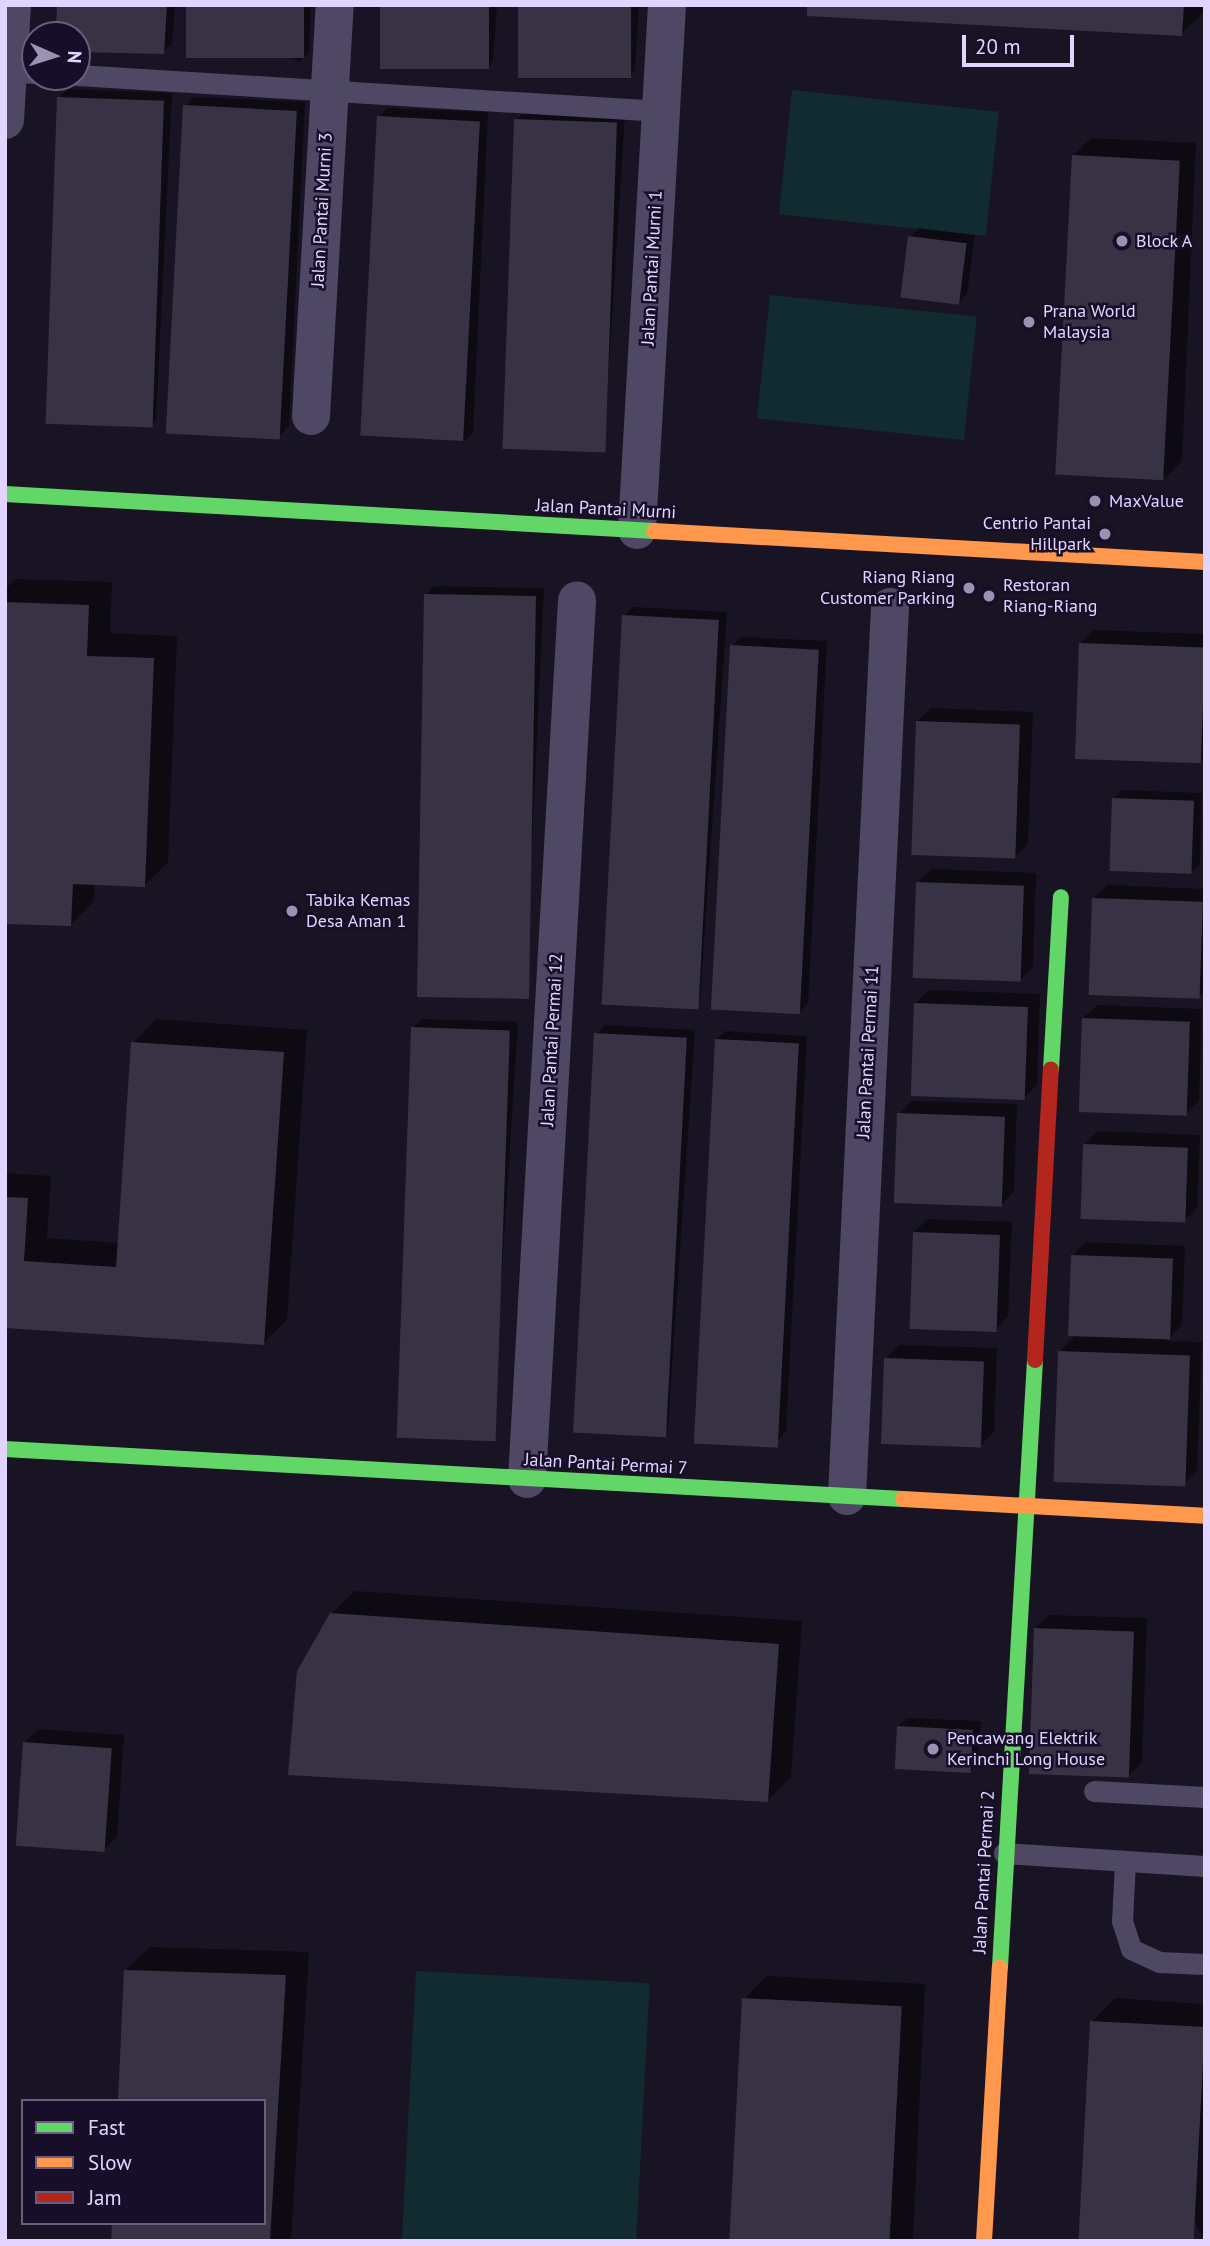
<!DOCTYPE html>
<html>
<head>
<meta charset="utf-8">
<style>
  body { margin:0 }
  #map { position:relative; width:1210px; height:2246px; overflow:hidden; background:#191423; font-family:"PT Sans",sans-serif }
  div>[style] { position:absolute }
  .green>* { inset:0; background:#112b31; transform-origin:0 0 }
  .shadow>* { inset:0; background:#0007 }
  .building>* { inset:0; background:#383245; transform-origin:0 0 }
  .lane>* { height:21px; margin:-10.5px; padding:0 10.5px; transform-origin:10.5px; border-radius:10.5px; background:#4e4864 }
  .street>* { height:38px; margin:-19px; padding:0 19px; transform-origin:19px; border-radius:19px; background:#4e4864 }
  .fast>* { height:16px; margin:-8px; padding:0 8px; transform-origin:8px; border-radius:8px; background:#63d668 }
  .slow>* { height:16px; margin:-8px; padding:0 8px; transform-origin:8px; border-radius:8px; background:#ff974d }
  .jam>* { height:16px; margin:-8px; padding:0 8px; transform-origin:8px; border-radius:8px; background:#b3261e }
  .dots>* { width:19px; height:19px; translate:-50% -50%; box-sizing:border-box; border:4px solid #170e29; border-radius:50% }
  span { translate:-50% -50%; white-space:nowrap; text-align:center; line-height:1.15; -webkit-text-stroke:5px #170e29; paint-order:stroke }
  .street-label { font-size:18px; color:#e1d5ff }
  .poi-label { font-size:18px; color:#e1d5ff }
  .left { translate:0 -50%; text-align:left }
  .right { translate:-100% -50%; text-align:right }
  .frame { position:absolute; inset:0; border:7px solid #e1d5ff; pointer-events:none }
  .legend { position:absolute; left:21px; top:2099px; width:245px; height:126px; box-sizing:border-box; background:#170e29; border:2px solid #685e7f; margin:0; padding:9px 12px; list-style:none; font-size:21px; color:#e1d5ff }
  .legend li { display:flex; align-items:center; gap:14px; height:35px }
  .legend b { width:35px; border:2px solid #685e7f }
  .north { position:absolute; left:21px; top:21px; width:70px; height:70px; box-sizing:border-box; background:#170e29; border:2px solid #685e7f; border-radius:50%; rotate:93deg; font-size:19px; font-weight:700; line-height:28px; text-align:center; color:#e1d5ff }
  .north::after { content:''; display:block; margin:auto; width:24px; height:32px; background:#9b91b2; clip-path:polygon(50% 0,100% 100%,50% 72%,0 100%) }
  .scale { position:absolute; left:962px; top:35px; width:112px; height:32px; box-sizing:border-box; border:4px solid #e1d5ff; border-top:0; padding-left:9px; font-size:21px; line-height:24px; white-space:nowrap; color:#e1d5ff; -webkit-text-stroke:5px #170e29; paint-order:stroke }
</style>
</head>
<body>
<div id="map">
  <div class="green">
    <div style="left:792px;top:90px;width:208px;height:125px;rotate:6deg"></div>
    <div style="left:770px;top:295px;width:208px;height:124px;rotate:6deg"></div>
    <div style="left:416px;top:1971px;width:234px;height:270px;rotate:3deg"></div>
  </div>
  <div class="shadow">
    <div style="clip-path:polygon(59px 5px,175px 5px,172px 44px,163px 52px,77px 50px,77px 35px,57px 35px)"></div>
    <div style="clip-path:polygon(188px 5px,311px 5px,309px 53px,300px 62px)"></div>
    <div style="clip-path:polygon(382px 5px,497px 5px,493px 61px,485px 70px)"></div>
    <div style="clip-path:polygon(519px 5px,639px 5px,635px 70px,627px 79px)"></div>
    <div style="clip-path:polygon(809px 5px,1205px 5px,1205px 11px,1181px 34px)"></div>
    <div style="clip-path:polygon(68px 89px,172px 93px,156px 420px,147px 429px,59px 98px)"></div>
    <div style="clip-path:polygon(194px 97px,305px 102px,289px 426px,280px 435px,185px 106px)"></div>
    <div style="clip-path:polygon(388px 108px,488px 112px,473px 433px,464px 442px,379px 117px)"></div>
    <div style="clip-path:polygon(525px 111px,625px 115px,604px 443px,595px 452px,516px 120px)"></div>
    <div style="clip-path:polygon(1091px 138px,1196px 143px,1182px 461px,1165px 478px,1074px 155px)"></div>
    <div style="clip-path:polygon(919px 228px,975px 235px,967px 294px,958px 303px,910px 237px)"></div>
    <div style="clip-path:polygon(16px 579px,112px 582px,110px 633px,177px 636px,168px 862px,145px 885px,95px 883px,94px 901px,71px 924px,5px 922px,5px 589px)"></div>
    <div style="clip-path:polygon(434px 586px,544px 588px,525px 992px,516px 1000px,426px 595px)"></div>
    <div style="clip-path:polygon(633px 607px,727px 612px,700px 999px,691px 1008px,624px 616px)"></div>
    <div style="clip-path:polygon(1094px 630px,1205px 634px,1205px 762px,1081px 643px)"></div>
    <div style="clip-path:polygon(741px 637px,827px 641px,808px 1003px,799px 1012px,732px 646px)"></div>
    <div style="clip-path:polygon(931px 708px,1033px 712px,1028px 844px,1015px 857px,918px 721px)"></div>
    <div style="clip-path:polygon(1122px 790px,1202px 793px,1200px 864px,1191px 873px,1114px 799px)"></div>
    <div style="clip-path:polygon(931px 869px,1036px 873px,1033px 967px,1020px 980px,918px 883px)"></div>
    <div style="clip-path:polygon(1107px 885px,1205px 889px,1205px 991px,1198px 997px,1093px 899px)"></div>
    <div style="clip-path:polygon(929px 990px,1040px 994px,1037px 1085px,1024px 1098px,916px 1003px)"></div>
    <div style="clip-path:polygon(1097px 1005px,1202px 1009px,1199px 1101px,1185px 1114px,1083px 1018px)"></div>
    <div style="clip-path:polygon(156px 1019px,307px 1030px,287px 1320px,264px 1343px,5px 1326px,5px 1173px,51px 1176px,47px 1238px,119px 1243px,133px 1043px)"></div>
    <div style="clip-path:polygon(422px 1019px,518px 1022px,492px 1428px,484px 1437px,413px 1028px)"></div>
    <div style="clip-path:polygon(605px 1025px,695px 1030px,668px 1427px,659px 1436px,596px 1034px)"></div>
    <div style="clip-path:polygon(725px 1031px,807px 1036px,786px 1431px,778px 1440px,716px 1040px)"></div>
    <div style="clip-path:polygon(912px 1101px,1017px 1104px,1014px 1191px,1001px 1205px,899px 1114px)"></div>
    <div style="clip-path:polygon(1098px 1131px,1200px 1135px,1197px 1208px,1184px 1221px,1084px 1145px)"></div>
    <div style="clip-path:polygon(928px 1219px,1012px 1222px,1008px 1317px,995px 1330px,914px 1232px)"></div>
    <div style="clip-path:polygon(1086px 1242px,1185px 1246px,1182px 1325px,1166px 1341px,1202px 1342px,1197px 1471px,1184px 1484px,1060px 1351px,1076px 1335px,1072px 1256px)"></div>
    <div style="clip-path:polygon(899px 1345px,997px 1348px,994px 1432px,980px 1446px,886px 1358px)"></div>
    <div style="clip-path:polygon(355px 1591px,802px 1621px,791px 1777px,767px 1801px,331px 1614px)"></div>
    <div style="clip-path:polygon(1049px 1615px,1147px 1618px,1142px 1763px,1128px 1776px,1036px 1628px)"></div>
    <div style="clip-path:polygon(907px 1718px,981px 1721px,978px 1762px,970px 1771px,898px 1726px)"></div>
    <div style="clip-path:polygon(38px 1729px,124px 1735px,117px 1837px,103px 1850px,25px 1742px)"></div>
    <div style="clip-path:polygon(150px 1947px,309px 1952px,291px 2241px,113px 2241px,264px 2223px,264px 2101px,126px 1970px)"></div>
    <div style="clip-path:polygon(767px 1976px,925px 1984px,913px 2241px,731px 2241px,744px 1999px)"></div>
    <div style="clip-path:polygon(1115px 1998px,1205px 2004px,1205px 2241px,1092px 2022px)"></div>
  </div>
  <div class="building">
    <div style="clip-path:polygon(57px 5px,167px 5px,164px 54px,77px 52px,77px 35px,56px 35px)"></div>
    <div style="left:186px;top:5px;width:118px;height:53px"></div>
    <div style="left:380px;top:5px;width:109px;height:64px"></div>
    <div style="left:518px;top:5px;width:113px;height:73px"></div>
    <div style="clip-path:polygon(807px 5px,1184px 5px,1182px 36px,807px 16px)"></div>
    <div style="left:57px;top:97px;width:107px;height:327px;rotate:2deg"></div>
    <div style="left:183px;top:105px;width:114px;height:329px;rotate:3deg"></div>
    <div style="left:377px;top:116px;width:103px;height:320px;rotate:3deg"></div>
    <div style="left:514px;top:119px;width:103px;height:330px;rotate:2deg"></div>
    <div style="left:1072px;top:155px;width:108px;height:320px;rotate:3deg"></div>
    <div style="left:908px;top:236px;width:59px;height:62px;rotate:7deg"></div>
    <div style="left:424px;top:594px;width:112px;height:403px;rotate:1deg"></div>
    <div style="clip-path:polygon(5px 602px,89px 605px,87px 656px,154px 658px,145px 887px,73px 884px,71px 926px,5px 924px)"></div>
    <div style="left:622px;top:615px;width:97px;height:390px;rotate:3deg"></div>
    <div style="left:1079px;top:643px;width:126px;height:116px;rotate:2deg"></div>
    <div style="left:730px;top:645px;width:89px;height:365px;rotate:3deg"></div>
    <div style="left:916px;top:721px;width:104px;height:134px;rotate:2deg"></div>
    <div style="left:1112px;top:798px;width:82px;height:73px;rotate:2deg"></div>
    <div style="left:916px;top:882px;width:108px;height:96px;rotate:2deg"></div>
    <div style="left:1092px;top:898px;width:111px;height:97px;rotate:2deg"></div>
    <div style="left:914px;top:1003px;width:114px;height:93px;rotate:2deg"></div>
    <div style="left:1082px;top:1018px;width:108px;height:94px;rotate:2deg"></div>
    <div style="left:411px;top:1027px;width:99px;height:411px;rotate:2deg"></div>
    <div style="left:594px;top:1033px;width:93px;height:400px;rotate:3deg"></div>
    <div style="left:715px;top:1039px;width:84px;height:405px;rotate:3deg"></div>
    <div style="clip-path:polygon(131px 1042px,284px 1052px,264px 1345px,5px 1328px,5px 1197px,28px 1198px,24px 1261px,116px 1267px)"></div>
    <div style="left:897px;top:1113px;width:108px;height:90px;rotate:2deg"></div>
    <div style="left:1083px;top:1144px;width:105px;height:75px;rotate:2deg"></div>
    <div style="left:913px;top:1232px;width:87px;height:97px;rotate:2deg"></div>
    <div style="left:1071px;top:1255px;width:102px;height:81px;rotate:2deg"></div>
    <div style="left:1058px;top:1351px;width:132px;height:131px;rotate:2deg"></div>
    <div style="left:884px;top:1358px;width:100px;height:86px;rotate:2deg"></div>
    <div style="clip-path:polygon(330px 1613px,779px 1644px,768px 1802px,288px 1775px,297px 1671px)"></div>
    <div style="left:1034px;top:1628px;width:100px;height:146px;rotate:2deg"></div>
    <div style="left:897px;top:1726px;width:76px;height:43px;rotate:3deg"></div>
    <div style="left:23px;top:1742px;width:89px;height:104px;rotate:4deg"></div>
    <div style="clip-path:polygon(124px 1970px,286px 1975px,270px 2241px,111px 2241px,112px 2223px,264px 2223px,264px 2101px,118px 2101px)"></div>
    <div style="left:742px;top:1998px;width:160px;height:243px;rotate:3deg"></div>
    <div style="left:1090px;top:2021px;width:115px;height:220px;rotate:3deg"></div>
  </div>
  <div class="lane">
    <div style="left:5px;top:71px;width:30px;rotate:4deg"></div>
    <div style="left:77px;top:75px;width:585px;rotate:3.53deg"></div>
    <div style="left:1094px;top:1791px;width:111px;rotate:3.1deg"></div>
    <div style="left:1004px;top:1853px;width:201px;rotate:3.7deg"></div>
    <div style="left:1125px;top:1862px;width:59px;rotate:92.9deg"></div>
    <div style="left:1122px;top:1921px;width:29px;rotate:72deg"></div>
    <div style="left:1131px;top:1949px;width:31px;rotate:25deg"></div>
    <div style="left:1159px;top:1962px;width:46px;rotate:2.5deg"></div>
  </div>
  <div class="street">
    <div style="left:5px;top:120px;width:115px;rotate:-86.5deg"></div>
    <div style="left:311px;top:416px;width:412px;rotate:-86.7deg"></div>
    <div style="left:637px;top:530px;width:526px;rotate:-86.73deg"></div>
    <div style="left:527px;top:1479px;width:880px;rotate:-86.74deg"></div>
    <div style="left:847px;top:1496px;width:890px;rotate:-87.23deg"></div>
  </div>
  <div class="fast">
    <div style="left:5px;top:494px;width:650px;rotate:3.26deg"></div>
    <div style="left:1051px;top:1069px;width:172px;rotate:-86.7deg"></div>
    <div style="left:5px;top:1449px;width:899px;rotate:3.19deg"></div>
    <div style="left:1000px;top:1967px;width:608px;rotate:-86.7deg"></div>
  </div>
  <div class="slow">
    <div style="left:654px;top:531px;width:552px;rotate:3.22deg"></div>
    <div style="left:903px;top:1499px;width:302px;rotate:3.2deg"></div>
    <div style="left:984px;top:2241px;width:274px;rotate:-86.7deg"></div>
  </div>
  <div class="jam">
    <div style="left:1035px;top:1360px;width:291px;rotate:-86.9deg"></div>
  </div>
  <div class="dots">
    <div style="left:1122px;top:241px;background:#9b91b2"></div>
    <div style="left:1029px;top:322px;background:#9b91b2"></div>
    <div style="left:1095px;top:501px;background:#9b91b2"></div>
    <div style="left:1105px;top:534px;background:#9b91b2"></div>
    <div style="left:969px;top:588px;background:#9b91b2"></div>
    <div style="left:989px;top:596px;background:#9b91b2"></div>
    <div style="left:292px;top:911px;background:#9b91b2"></div>
    <div style="left:933px;top:1749px;background:#9b91b2"></div>
  </div>
  <div class="street-label">
    <span style="left:322px;top:210px;rotate:-87deg">Jalan Pantai Murni 3</span>
    <span style="left:652px;top:268px;rotate:-87deg">Jalan Pantai Murni 1</span>
    <span style="left:606px;top:509px;rotate:3deg">Jalan Pantai Murni</span>
    <span style="left:552px;top:1040px;rotate:-87deg">Jalan Pantai Permai 12</span>
    <span style="left:868px;top:1052px;rotate:-87deg">Jalan Pantai Permai 11</span>
    <span style="left:606px;top:1464px;rotate:3deg">Jalan Pantai Permai 7</span>
    <span style="left:984px;top:1872px;rotate:-87deg">Jalan Pantai Permai 2</span>
  </div>
  <div class="poi-label">
    <span class="left" style="left:1136px;top:241px">Block A</span>
    <span class="left" style="left:1043px;top:322px">Prana World<br>Malaysia</span>
    <span class="left" style="left:1109px;top:501px">MaxValue</span>
    <span class="right" style="left:1091px;top:534px">Centrio Pantai<br>Hillpark</span>
    <span class="right" style="left:955px;top:588px">Riang Riang<br>Customer Parking</span>
    <span class="left" style="left:1003px;top:596px">Restoran<br>Riang-Riang</span>
    <span class="left" style="left:306px;top:911px">Tabika Kemas<br>Desa Aman 1</span>
    <span class="left" style="left:947px;top:1749px">Pencawang Elektrik<br>Kerinchi Long House</span>
  </div>
  <div class="frame"></div>
  <ul class="legend">
  <li><b style="height:9px;background:#63d668"></b>Fast</li>
  <li><b style="height:9px;background:#ff974d"></b>Slow</li>
  <li><b style="height:9px;background:#b3261e"></b>Jam</li>
  </ul>
  <div class="north">N</div>
  <div class="scale">20 m</div>
</div>
</body>
</html>
